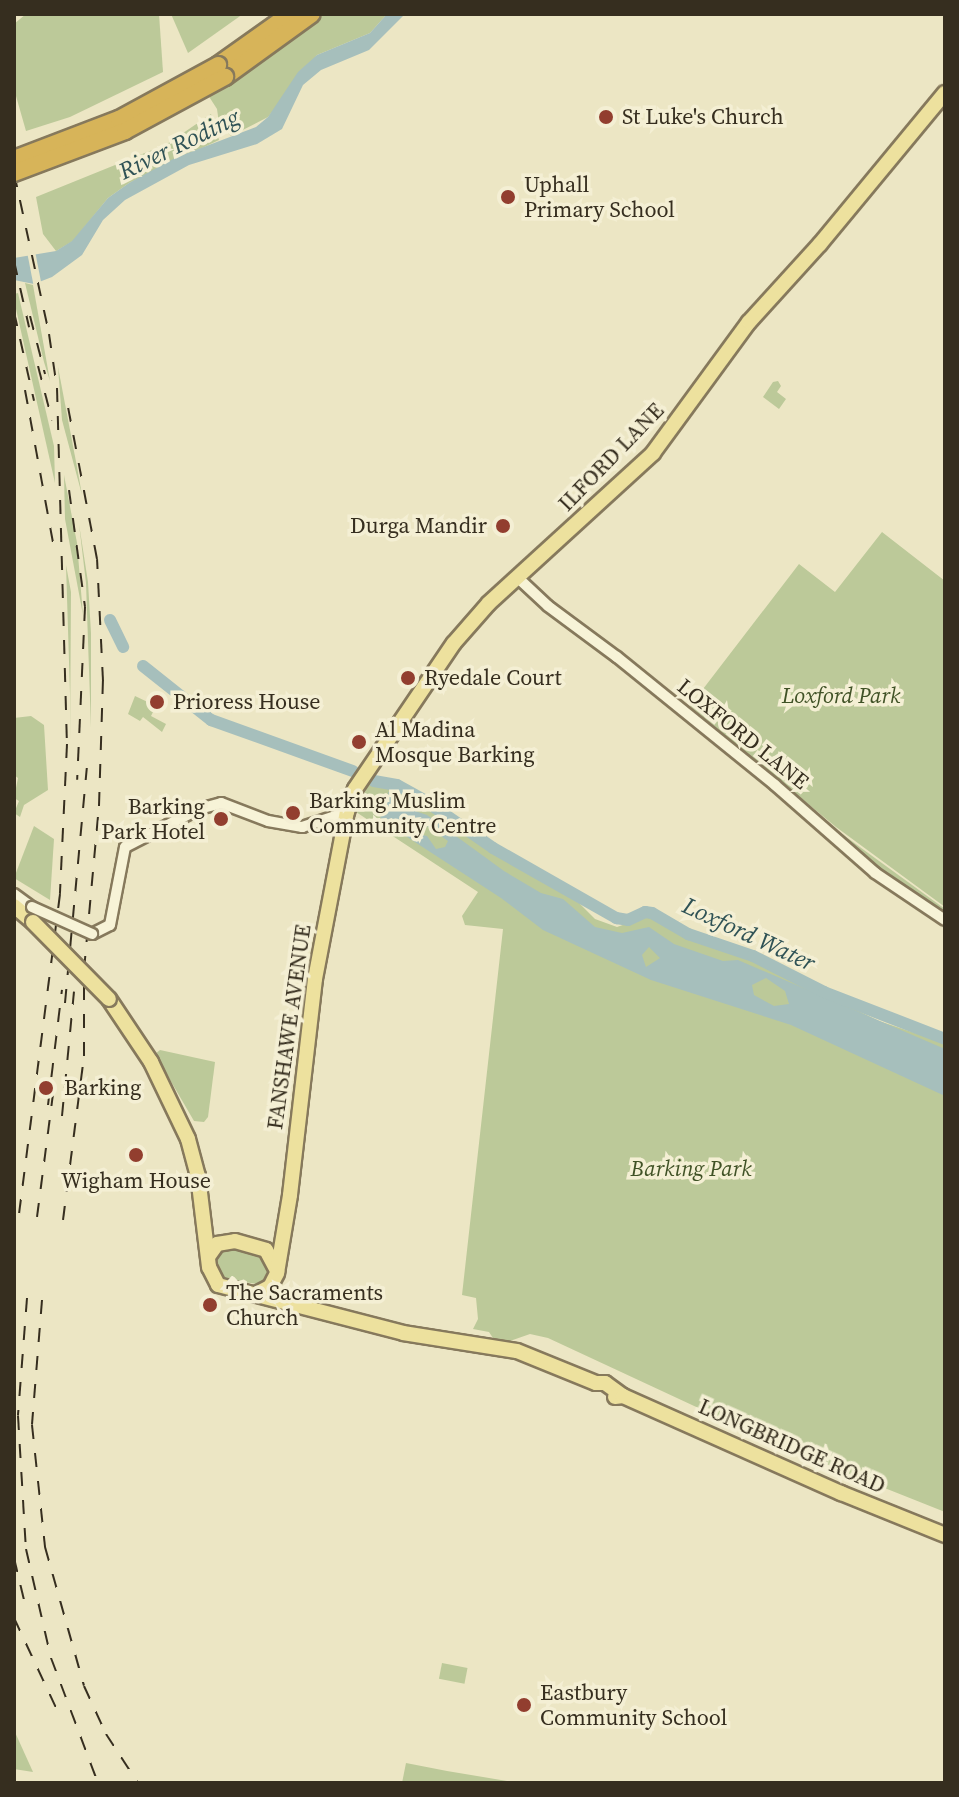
<!DOCTYPE html>
<html>
<head>
<meta charset="utf-8">
<style>
  body { margin:0 }
  #map { position:relative; width:959px; height:1797px; overflow:hidden; background:#ece6c4; font-family:"Source Serif 4",serif }
  div>[style] { position:absolute }
  .green>* { inset:0; background:#bcc999; transform-origin:0 0 }
  .water>* { inset:0; background:#a6bfbc }
  .pier>* { inset:0; background:#ece6c4; transform-origin:0 0 }
  .river>* { height:12px; margin:-6px; padding:0 6px; transform-origin:6px; border-radius:6px; background:#a6bfbc }
  .roads { filter:drop-shadow(2px 0 #86795c) drop-shadow(-2px 0 #86795c) drop-shadow(0 2px #86795c) drop-shadow(0 -2px #86795c) }
  .minor>* { height:10px; margin:-5px; padding:0 5px; transform-origin:5px; border-radius:5px; background:#f7f3d7 }
  .major>* { height:14px; margin:-7px; padding:0 7px; transform-origin:7px; border-radius:7px; background:#ede19e }
  .highway>* { height:16px; margin:-8px; padding:0 8px; transform-origin:8px; border-radius:8px; background:#d7b459 }
  .rail>* { height:2px; margin-top:-1px; transform-origin:0; background:repeating-linear-gradient(90deg,#362e1f 0 14px,transparent 0 28px) }
  .bridges { filter:drop-shadow(2px 0 #86795c) drop-shadow(-2px 0 #86795c) drop-shadow(0 2px #86795c) drop-shadow(0 -2px #86795c) }
  .minor-bridge>* { height:10px; margin:-5px; padding:0 5px; transform-origin:5px; border-radius:5px; background:#f7f3d7 }
  .major-bridge>* { height:14px; margin:-7px; padding:0 7px; transform-origin:7px; border-radius:7px; background:#ede19e }
  .highway-bridge>* { height:16px; margin:-8px; padding:0 8px; transform-origin:8px; border-radius:8px; background:#d7b459 }
  .dots>* { width:22px; height:22px; translate:-50% -50%; box-sizing:border-box; border:4px solid #f4efd4; border-radius:50% }
  span { translate:-50% -50%; white-space:nowrap; text-align:center; line-height:1.15; -webkit-text-stroke:7px #f4efd4; paint-order:stroke }
  .poi-label { font-size:22px; color:#362e1f }
  .left { translate:0 -50%; text-align:left }
  .right { translate:-100% -50%; text-align:right }
  .street-label { font-size:22px; color:#362e1f }
  .park-label { font-size:22px; color:#405226; font-style:italic }
  .water-label { font-size:24px; color:#2f5255; font-style:italic }
  .frame { position:absolute; inset:0; border:16px solid #362e1f; pointer-events:none }
</style>
</head>
<body>
<div id="map">
  <div class="green">
    <div style="clip-path:polygon(26px 14px,159px 14px,163px 72px,70px 117px,26px 131px,14px 89px,14px 24px)"></div>
    <div style="clip-path:polygon(171px 14px,243px 14px,188px 53px)"></div>
    <div style="clip-path:polygon(325px 14px,387px 14px,370px 33px,317px 55px,268px 117px,231px 136px,219px 123px,217px 109px,208px 95px)"></div>
    <div style="clip-path:polygon(211px 114px,219px 140px,129px 183px,108px 198px,73px 241px,56px 251px,43px 234px,36px 197px,167px 144px)"></div>
    <div style="clip-path:polygon(25px 283px,33px 285px,50px 381px,44px 362px)"></div>
    <div style="clip-path:polygon(18px 293px,54px 446px,55px 483px,14px 300px,14px 294px)"></div>
    <div style="clip-path:polygon(58px 367px,77px 467px,82px 495px,62px 420px)"></div>
    <div style="clip-path:polygon(778px 381px,781px 386px,777px 392px,786px 399px,779px 409px,763px 397px,773px 382px)"></div>
    <div style="clip-path:polygon(64px 475px,77px 543px,83px 615px,65px 519px)"></div>
    <div style="clip-path:polygon(79px 524px,88px 582px,91px 633px,91px 728px,86px 583px)"></div>
    <div style="clip-path:polygon(882px 532px,945px 581px,945px 907px,836px 827px,690px 706px,799px 564px,835px 592px)"></div>
    <div style="clip-path:polygon(66px 565px,71px 592px,70px 744px,70px 694px)"></div>
    <div style="clip-path:polygon(135px 696px,156px 706px,151px 716px,166px 724px,162px 732px,143px 717px,140px 721px,128px 714px)"></div>
    <div style="clip-path:polygon(31px 716px,44px 725px,48px 790px,24px 805px,20px 817px,14px 813px,19px 801px,14px 798px,18px 778px,14px 775px,14px 718px)"></div>
    <div style="clip-path:polygon(380px 784px,431px 808px,496px 855px,579px 903px,595px 919px,617px 927px,651px 915px,673px 931px,742px 955px,879px 1021px,945px 1043px,945px 1512px,789px 1450px,548px 1338px,530px 1334px,510px 1341px,493px 1338px,489px 1332px,473px 1329px,478px 1319px,476px 1298px,462px 1295px,503px 929px,465px 925px,462px 916px,478px 892px,356px 812px,368px 785px)"></div>
    <div style="clip-path:polygon(34px 826px,54px 839px,50px 900px,14px 878px)"></div>
    <div style="clip-path:polygon(831px 826px,945px 909px,945px 913px,864px 857px)"></div>
    <div style="clip-path:polygon(160px 1050px,215px 1062px,208px 1117px,204px 1122px,194px 1121px,155px 1054px)"></div>
    <div style="clip-path:polygon(229px 1247px,261px 1255px,269px 1268px,266px 1280px,257px 1284px,222px 1279px,214px 1264px,216px 1256px)"></div>
    <div style="left:442px;top:1663px;width:26px;height:16px;rotate:11deg"></div>
    <div style="clip-path:polygon(14px 1730px,33px 1772px,14px 1769px)"></div>
    <div style="clip-path:polygon(406px 1763px,447px 1771px,519px 1783px,402px 1783px)"></div>
  </div>
  <div class="water">
    <div style="clip-path:polygon(387px 14px,405px 14px,369px 50px,321px 70px,303px 85px,282px 129px,257px 144px,189px 165px,125px 200px,103px 220px,82px 255px,52px 277px,34px 284px,14px 280px,14px 258px,56px 251px,72px 241px,108px 198px,129px 183px,175px 158px,256px 127px,268px 117px,298px 72px,317px 55px,370px 33px)"></div>
    <div style="clip-path:polygon(evenodd,388px 792px,399px 796px,409px 809px,427px 815px,504px 871px,541px 893px,563px 899px,595px 927px,622px 933px,649px 927px,674px 944px,723px 961px,738px 960px,945px 1049px,945px 1096px,791px 1025px,651px 980px,543px 930px,501px 898px,381px 820px,379px 807px,389px 797px,388px 792px,424px 824px,448px 841px,445px 847px,436px 849px,427px 836px,419px 834px,417px 827px,424px 824px,388px 792px,649px 947px,660px 958px,646px 967px,642px 955px,649px 947px,388px 792px,766px 978px,785px 991px,789px 1004px,774px 1006px,754px 995px,752px 985px,766px 978px)"></div>
  </div>
  <div class="pier">
    <div style="left:35px;top:251px;width:36px;height:8px;rotate:79deg"></div>
  </div>
  <div class="river">
    <div style="left:110px;top:620px;width:30px;rotate:64deg"></div>
    <div style="left:143px;top:666px;width:87px;rotate:38.5deg"></div>
    <div style="left:211px;top:720px;width:151px;rotate:19.8deg"></div>
    <div style="left:374px;top:781px;width:23px;rotate:10deg"></div>
    <div style="left:397px;top:785px;width:31px;rotate:29deg"></div>
    <div style="left:424px;top:800px;width:84px;rotate:34.8deg"></div>
    <div style="left:493px;top:848px;width:142px;rotate:29.6deg"></div>
    <div style="left:616px;top:918px;width:12px;rotate:9deg"></div>
    <div style="left:628px;top:920px;width:19px;rotate:-25deg"></div>
    <div style="left:645px;top:912px;width:7px;rotate:8deg"></div>
    <div style="left:652px;top:913px;width:42px;rotate:30.3deg"></div>
    <div style="left:688px;top:934px;width:69px;rotate:18.7deg"></div>
    <div style="left:753px;top:956px;width:80px;rotate:26.9deg"></div>
    <div style="left:824px;top:992px;width:130px;rotate:21.2deg"></div>
  </div>
  <div class="roads">
    <div class="minor">
      <div style="left:517px;top:577px;width:42px;rotate:43.1deg"></div>
      <div style="left:548px;top:606px;width:86px;rotate:36.5deg"></div>
      <div style="left:617px;top:657px;width:203px;rotate:39deg"></div>
      <div style="left:775px;top:785px;width:133px;rotate:41.3deg"></div>
      <div style="left:875px;top:873px;width:84px;rotate:33.9deg"></div>
      <div style="left:14px;top:894px;width:22px;rotate:36deg"></div>
      <div style="left:92px;top:934px;width:20px;rotate:-27deg"></div>
      <div style="left:110px;top:925px;width:79px;rotate:-79.1deg"></div>
      <div style="left:125px;top:847px;width:83px;rotate:-27.2deg"></div>
      <div style="left:199px;top:809px;width:23px;rotate:-15deg"></div>
      <div style="left:221px;top:803px;width:50px;rotate:21deg"></div>
      <div style="left:268px;top:821px;width:35px;rotate:10deg"></div>
      <div style="left:302px;top:827px;width:47px;rotate:-18.4deg"></div>
    </div>
    <div class="major">
      <div style="left:14px;top:906px;width:25px;rotate:40deg"></div>
      <div style="left:109px;top:999px;width:76px;rotate:56.3deg"></div>
      <div style="left:151px;top:1062px;width:85px;rotate:64.3deg"></div>
      <div style="left:188px;top:1139px;width:38px;rotate:75deg"></div>
      <div style="left:198px;top:1176px;width:92px;rotate:83.1deg"></div>
      <div style="left:209px;top:1267px;width:20px;rotate:63deg"></div>
      <div style="left:218px;top:1285px;width:191px;rotate:14.5deg"></div>
      <div style="left:403px;top:1333px;width:115px;rotate:9deg"></div>
      <div style="left:517px;top:1351px;width:85px;rotate:22.1deg"></div>
      <div style="left:596px;top:1383px;width:9px"></div>
      <div style="left:605px;top:1383px;width:22px;rotate:36deg"></div>
      <div style="left:208px;top:1257px;width:16px;rotate:-55deg"></div>
      <div style="left:217px;top:1244px;width:18px;rotate:-9deg"></div>
      <div style="left:235px;top:1241px;width:32px;rotate:16deg"></div>
      <div style="left:266px;top:1250px;width:24px;rotate:62deg"></div>
      <div style="left:258px;top:1293px;width:13px;rotate:-27deg"></div>
      <div style="left:270px;top:1287px;width:16px;rotate:-63deg"></div>
      <div style="left:277px;top:1273px;width:79px;rotate:-80.5deg"></div>
      <div style="left:290px;top:1195px;width:217px;rotate:-83.4deg"></div>
      <div style="left:315px;top:979px;width:170px;rotate:-79.2deg"></div>
      <div style="left:347px;top:812px;width:24px;rotate:-71deg"></div>
      <div style="left:355px;top:789px;width:176px;rotate:-55.9deg"></div>
      <div style="left:454px;top:643px;width:53px;rotate:-48.8deg"></div>
      <div style="left:489px;top:603px;width:222px;rotate:-42.4deg"></div>
      <div style="left:653px;top:453px;width:162px;rotate:-53.8deg"></div>
      <div style="left:749px;top:322px;width:105px;rotate:-47.7deg"></div>
      <div style="left:820px;top:244px;width:196px;rotate:-50.4deg"></div>
      <div style="left:615px;top:1397px;width:8px;rotate:-7deg"></div>
      <div style="left:623px;top:1396px;width:239px;rotate:24deg"></div>
      <div style="left:841px;top:1493px;width:112px;rotate:22deg"></div>
    </div>
    <div class="highway">
      <div style="left:218px;top:65px;width:88px;rotate:-35.3deg"></div>
      <div style="left:225px;top:77px;width:107px;rotate:-35.9deg"></div>
    </div>
  </div>
  <div class="rail">
    <div style="left:14px;top:173px;width:165px;rotate:77.7deg"></div>
    <div style="left:49px;top:334px;width:55px;rotate:81.6deg"></div>
    <div style="left:57px;top:388px;width:356px;rotate:88.4deg"></div>
    <div style="left:67px;top:744px;width:150px;rotate:92.7deg"></div>
    <div style="left:60px;top:894px;width:323px;rotate:97.3deg"></div>
    <div style="left:14px;top:261px;width:68px;rotate:77.2deg"></div>
    <div style="left:14px;top:312px;width:91px;rotate:77.3deg"></div>
    <div style="left:30px;top:316px;width:60px;rotate:75.5deg"></div>
    <div style="left:38px;top:366px;width:56px;rotate:75.5deg"></div>
    <div style="left:25px;top:390px;width:155px;rotate:79.6deg"></div>
    <div style="left:69px;top:490px;width:118px;rotate:82.2deg"></div>
    <div style="left:85px;top:607px;width:173px;rotate:92.6deg"></div>
    <div style="left:65px;top:1003px;width:236px;rotate:-84.7deg"></div>
    <div style="left:48px;top:1105px;width:116px;rotate:-83.1deg"></div>
    <div style="left:62px;top:1116px;width:125px;rotate:-84.5deg"></div>
    <div style="left:37px;top:1217px;width:124px;rotate:-82.6deg"></div>
    <div style="left:63px;top:1220px;width:165px;rotate:-82.7deg"></div>
    <div style="left:84px;top:1056px;width:86px;rotate:-90deg"></div>
    <div style="left:84px;top:970px;width:165px;rotate:-84.8deg"></div>
    <div style="left:99px;top:806px;width:125px;rotate:-88.2deg"></div>
    <div style="left:103px;top:681px;width:122px;rotate:-92.8deg"></div>
    <div style="left:97px;top:559px;width:160px;rotate:-100.8deg"></div>
    <div style="left:27px;top:1298px;width:118px;rotate:94.4deg"></div>
    <div style="left:18px;top:1416px;width:133px;rotate:86.6deg"></div>
    <div style="left:26px;top:1549px;width:112px;rotate:77.1deg"></div>
    <div style="left:51px;top:1658px;width:134px;rotate:69.4deg"></div>
    <div style="left:42px;top:1300px;width:125px;rotate:94.6deg"></div>
    <div style="left:32px;top:1425px;width:123px;rotate:83.9deg"></div>
    <div style="left:45px;top:1547px;width:144px;rotate:74.3deg"></div>
    <div style="left:84px;top:1686px;width:53px;rotate:65.4deg"></div>
    <div style="left:106px;top:1734px;width:59px;rotate:56.9deg"></div>
    <div style="left:14px;top:1558px;width:47px;rotate:76.6deg"></div>
    <div style="left:14px;top:1618px;width:108px;rotate:64.9deg"></div>
  </div>
  <div class="bridges">
    <div class="minor-bridge">
      <div style="left:32px;top:907px;width:66px;rotate:24.2deg"></div>
    </div>
    <div class="major-bridge">
      <div style="left:33px;top:922px;width:108px;rotate:45.4deg"></div>
    </div>
    <div class="highway-bridge">
      <div style="left:14px;top:159px;width:112px;rotate:-20.9deg"></div>
      <div style="left:119px;top:119px;width:113px;rotate:-28.6deg"></div>
      <div style="left:14px;top:173px;width:119px;rotate:-20.7deg"></div>
      <div style="left:125px;top:131px;width:114px;rotate:-28.4deg"></div>
    </div>
  </div>
  <div class="dots">
    <div style="left:606px;top:117px;background:#923e2f"></div>
    <div style="left:508px;top:197px;background:#923e2f"></div>
    <div style="left:503px;top:526px;background:#923e2f"></div>
    <div style="left:408px;top:678px;background:#923e2f"></div>
    <div style="left:157px;top:702px;background:#923e2f"></div>
    <div style="left:359px;top:742px;background:#923e2f"></div>
    <div style="left:293px;top:813px;background:#923e2f"></div>
    <div style="left:221px;top:819px;background:#923e2f"></div>
    <div style="left:46px;top:1088px;background:#923e2f"></div>
    <div style="left:136px;top:1155px;background:#923e2f"></div>
    <div style="left:210px;top:1305px;background:#923e2f"></div>
    <div style="left:524px;top:1705px;background:#923e2f"></div>
  </div>
  <div class="poi-label">
    <span class="left" style="left:622px;top:117px">St Luke's Church</span>
    <span class="left" style="left:524px;top:197px">Uphall<br>Primary School</span>
    <span class="right" style="left:487px;top:526px">Durga Mandir</span>
    <span class="left" style="left:424px;top:678px">Ryedale Court</span>
    <span class="left" style="left:173px;top:702px">Prioress House</span>
    <span class="left" style="left:375px;top:742px">Al Madina<br>Mosque Barking</span>
    <span class="left" style="left:309px;top:813px">Barking Muslim<br>Community Centre</span>
    <span class="right" style="left:205px;top:819px">Barking<br>Park Hotel</span>
    <span class="left" style="left:64px;top:1088px">Barking</span>
    <span style="left:136px;top:1181px">Wigham House</span>
    <span class="left" style="left:226px;top:1305px">The Sacraments<br>Church</span>
    <span class="left" style="left:540px;top:1705px">Eastbury<br>Community School</span>
  </div>
  <div class="street-label">
    <span style="left:611px;top:457px;rotate:-46deg">ILFORD LANE</span>
    <span style="left:743px;top:734px;rotate:39deg">LOXFORD LANE</span>
    <span style="left:289px;top:1027px;rotate:-82deg">FANSHAWE AVENUE</span>
    <span style="left:792px;top:1446px;rotate:24deg">LONGBRIDGE ROAD</span>
  </div>
  <div class="park-label">
    <span style="left:841px;top:696px">Loxford Park</span>
    <span style="left:691px;top:1169px">Barking Park</span>
  </div>
  <div class="water-label">
    <span style="left:179px;top:144px;rotate:-26deg">River Roding</span>
    <span style="left:749px;top:934px;rotate:25deg">Loxford Water</span>
  </div>
  <div class="frame"></div>
</div>
</body>
</html>
